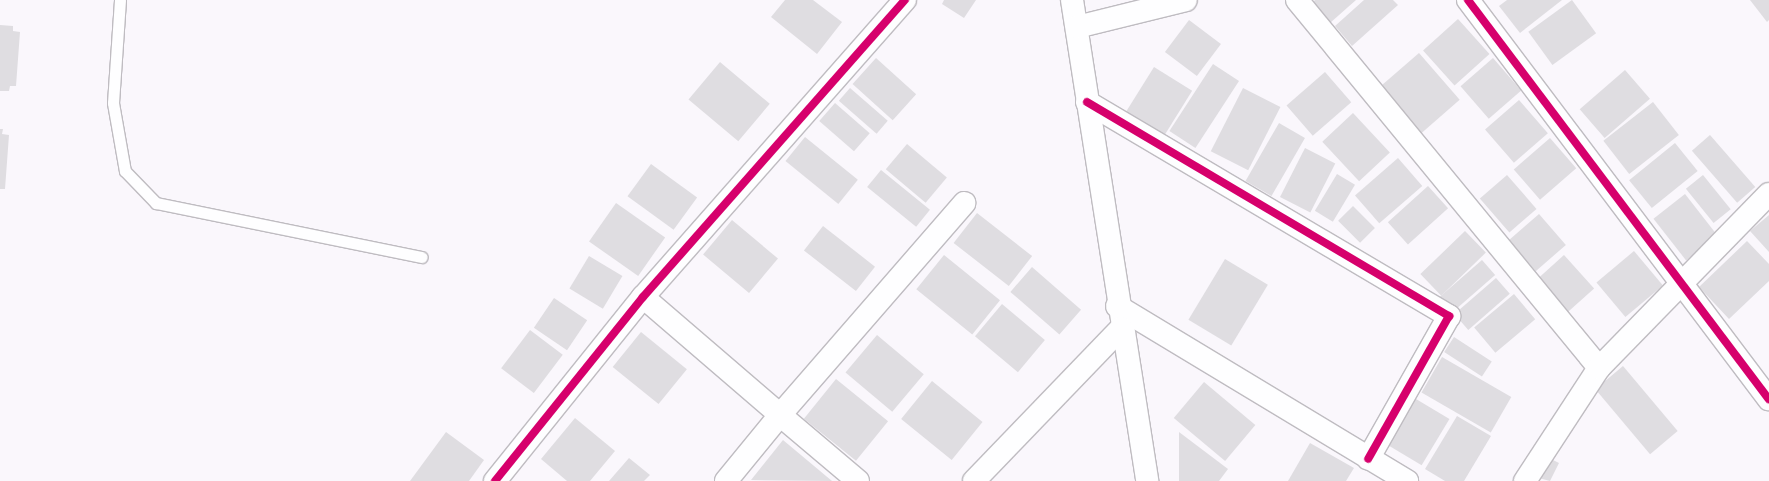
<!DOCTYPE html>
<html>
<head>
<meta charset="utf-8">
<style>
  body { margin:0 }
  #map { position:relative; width:1769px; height:481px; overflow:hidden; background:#faf7fc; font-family:"Space Grotesk",sans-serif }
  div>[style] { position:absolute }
  .building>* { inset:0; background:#dfdde1; transform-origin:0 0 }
  .roads { filter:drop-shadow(1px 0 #bfbcc1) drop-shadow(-1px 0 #bfbcc1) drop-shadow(0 1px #bfbcc1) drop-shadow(0 -1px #bfbcc1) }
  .lane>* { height:11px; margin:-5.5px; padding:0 5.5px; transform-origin:5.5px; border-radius:5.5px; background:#fefeff }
  .street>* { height:22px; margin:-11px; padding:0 11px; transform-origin:11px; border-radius:11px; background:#fefeff }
  .cycleway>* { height:8px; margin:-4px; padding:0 4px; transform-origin:4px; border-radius:4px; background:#d6006c }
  span { translate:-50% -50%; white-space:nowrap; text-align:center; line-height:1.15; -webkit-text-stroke:4px #faf5fe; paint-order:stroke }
</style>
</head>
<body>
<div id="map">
  <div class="building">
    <div style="clip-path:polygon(785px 0,813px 0,842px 22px,817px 54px,771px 17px)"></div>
    <div style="clip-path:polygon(944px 0,976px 0,964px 18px,942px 4px)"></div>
    <div style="clip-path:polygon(1315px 0,1356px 0,1330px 23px,1312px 3px)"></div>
    <div style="clip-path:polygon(1364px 0,1393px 0,1398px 5px,1352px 46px,1335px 26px)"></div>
    <div style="clip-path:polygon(1507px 0,1562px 0,1520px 33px,1499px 6px)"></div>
    <div style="left:1572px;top:0;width:41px;height:54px;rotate:54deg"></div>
    <div style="clip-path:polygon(1750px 0,1769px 0,1769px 20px,1767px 22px)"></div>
    <div style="left:1458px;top:19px;width:47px;height:47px;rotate:48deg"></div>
    <div style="left:1189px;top:20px;width:40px;height:40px;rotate:37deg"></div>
    <div style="clip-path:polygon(0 25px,13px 26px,13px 31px,20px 32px,16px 86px,10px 86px,9px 91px,0 91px)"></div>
    <div style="left:1419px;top:53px;width:62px;height:52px;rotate:49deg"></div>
    <div style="left:876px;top:58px;width:54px;height:35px;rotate:42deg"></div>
    <div style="left:1493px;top:58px;width:43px;height:43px;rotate:49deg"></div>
    <div style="left:720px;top:62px;width:65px;height:49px;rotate:40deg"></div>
    <div style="left:1213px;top:64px;width:31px;height:80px;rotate:33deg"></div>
    <div style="left:1154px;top:67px;width:45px;height:54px;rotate:32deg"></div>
    <div style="left:1625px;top:70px;width:38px;height:60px;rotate:49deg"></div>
    <div style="left:1325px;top:72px;width:40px;height:51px;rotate:49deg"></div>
    <div style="left:850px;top:88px;width:50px;height:17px;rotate:41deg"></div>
    <div style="left:1243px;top:88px;width:42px;height:71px;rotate:27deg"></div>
    <div style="left:1519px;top:100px;width:44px;height:45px;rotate:49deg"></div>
    <div style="left:1653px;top:102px;width:42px;height:63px;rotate:52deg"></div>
    <div style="left:835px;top:103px;width:46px;height:24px;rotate:41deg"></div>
    <div style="left:1353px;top:113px;width:54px;height:42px;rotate:47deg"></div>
    <div style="left:1279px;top:123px;width:30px;height:67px;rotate:30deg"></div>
    <div style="clip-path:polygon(0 129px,3px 129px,2px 134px,9px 135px,5px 189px,0 189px)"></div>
    <div style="left:1710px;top:135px;width:69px;height:24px;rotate:49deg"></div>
    <div style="left:805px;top:137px;width:68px;height:31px;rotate:39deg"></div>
    <div style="left:1550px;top:138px;width:40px;height:48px;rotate:49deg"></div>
    <div style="left:1675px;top:143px;width:36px;height:59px;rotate:51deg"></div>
    <div style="left:907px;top:144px;width:52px;height:33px;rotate:40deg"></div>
    <div style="left:1305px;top:148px;width:34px;height:55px;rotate:27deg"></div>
    <div style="left:1398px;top:158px;width:37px;height:57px;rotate:49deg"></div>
    <div style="left:651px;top:164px;width:57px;height:40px;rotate:36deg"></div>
    <div style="left:881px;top:170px;width:63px;height:22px;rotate:39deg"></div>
    <div style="left:1337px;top:174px;width:21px;height:43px;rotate:31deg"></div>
    <div style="left:1507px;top:175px;width:45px;height:36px;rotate:49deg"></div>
    <div style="left:1703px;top:175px;width:44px;height:22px;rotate:51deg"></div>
    <div style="left:1428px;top:186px;width:30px;height:54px;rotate:48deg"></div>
    <div style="left:1685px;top:194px;width:53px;height:40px;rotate:52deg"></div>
    <div style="left:616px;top:203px;width:60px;height:47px;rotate:35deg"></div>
    <div style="left:1353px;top:206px;width:31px;height:21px;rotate:45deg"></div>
    <div style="left:977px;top:213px;width:70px;height:38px;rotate:38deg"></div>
    <div style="left:1539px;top:214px;width:41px;height:40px;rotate:49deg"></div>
    <div style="clip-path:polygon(1769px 215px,1769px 252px,1750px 231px)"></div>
    <div style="left:732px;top:220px;width:60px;height:45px;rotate:40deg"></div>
    <div style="left:823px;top:226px;width:66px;height:31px;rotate:38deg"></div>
    <div style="left:1465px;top:231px;width:30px;height:62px;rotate:46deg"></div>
    <div style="clip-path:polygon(1747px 241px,1769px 264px,1769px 281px,1729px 319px,1699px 287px)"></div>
    <div style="left:1634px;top:251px;width:45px;height:49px;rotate:50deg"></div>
    <div style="left:944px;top:255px;width:72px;height:44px;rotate:39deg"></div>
    <div style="left:1564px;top:255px;width:45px;height:35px;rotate:48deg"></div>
    <div style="left:589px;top:256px;width:39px;height:38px;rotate:31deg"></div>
    <div style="left:1225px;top:259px;width:50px;height:71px;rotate:31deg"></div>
    <div style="left:1482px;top:260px;width:20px;height:57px;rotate:49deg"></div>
    <div style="left:1032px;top:267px;width:65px;height:33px;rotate:41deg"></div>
    <div style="left:1496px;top:278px;width:21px;height:55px;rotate:49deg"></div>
    <div style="left:1514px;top:294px;width:33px;height:52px;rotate:50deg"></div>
    <div style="left:554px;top:298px;width:40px;height:36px;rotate:34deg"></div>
    <div style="left:1002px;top:304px;width:56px;height:42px;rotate:40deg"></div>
    <div style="left:530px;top:330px;width:41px;height:48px;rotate:37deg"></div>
    <div style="left:641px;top:332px;width:59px;height:45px;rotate:39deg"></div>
    <div style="left:877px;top:335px;width:61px;height:49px;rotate:40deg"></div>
    <div style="left:1454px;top:337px;width:45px;height:18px;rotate:33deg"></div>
    <div style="left:1442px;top:357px;width:80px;height:41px;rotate:30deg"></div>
    <div style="left:1623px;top:366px;width:85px;height:36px;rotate:50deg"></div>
    <div style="left:836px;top:379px;width:67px;height:51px;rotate:39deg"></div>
    <div style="left:932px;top:381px;width:65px;height:49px;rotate:39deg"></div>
    <div style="left:1204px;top:382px;width:67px;height:47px;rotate:40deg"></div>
    <div style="left:1416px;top:399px;width:39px;height:54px;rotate:31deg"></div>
    <div style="clip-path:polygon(1457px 416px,1491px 436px,1464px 481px,1445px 481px,1425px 469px)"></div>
    <div style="clip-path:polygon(575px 418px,615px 451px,590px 481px,567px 481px,541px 459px)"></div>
    <div style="clip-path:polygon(446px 432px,484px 460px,469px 481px,410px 481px)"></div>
    <div style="clip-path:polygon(1179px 432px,1228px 469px,1219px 481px,1179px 481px)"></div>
    <div style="clip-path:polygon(783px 440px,832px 481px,751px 480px)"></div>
    <div style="clip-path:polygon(1310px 443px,1354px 468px,1346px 481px,1288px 481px)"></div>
    <div style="clip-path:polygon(1545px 456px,1559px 463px,1550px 481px,1535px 477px)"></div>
    <div style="clip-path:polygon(629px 458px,650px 475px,644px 481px,609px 481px)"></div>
  </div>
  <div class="roads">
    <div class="lane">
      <div style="left:120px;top:0;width:103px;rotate:93.9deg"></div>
      <div style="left:113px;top:103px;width:69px;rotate:80deg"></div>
      <div style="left:125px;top:171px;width:45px;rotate:45.9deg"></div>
      <div style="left:156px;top:203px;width:271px;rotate:11.5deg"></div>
    </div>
    <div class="street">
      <div style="left:1072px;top:0;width:487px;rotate:81.1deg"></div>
      <div style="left:1297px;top:0;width:476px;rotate:50.6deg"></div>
      <div style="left:1468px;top:0;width:500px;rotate:53deg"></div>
      <div style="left:1077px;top:27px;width:112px;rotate:-13.9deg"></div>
      <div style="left:1087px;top:102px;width:421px;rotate:30.6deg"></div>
      <div style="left:1449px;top:316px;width:164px;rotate:119.5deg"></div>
      <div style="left:643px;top:297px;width:181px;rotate:40.7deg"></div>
      <div style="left:780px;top:415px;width:281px;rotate:-49deg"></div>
      <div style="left:1117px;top:306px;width:339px;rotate:31.1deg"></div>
      <div style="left:495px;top:481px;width:236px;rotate:-51.2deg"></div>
      <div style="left:643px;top:297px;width:396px;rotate:-48.6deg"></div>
      <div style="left:726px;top:481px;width:85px;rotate:-50.7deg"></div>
      <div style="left:780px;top:415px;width:102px;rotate:40.2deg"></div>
      <div style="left:974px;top:481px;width:212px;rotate:-46.1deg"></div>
      <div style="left:1525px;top:481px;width:135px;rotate:-56.8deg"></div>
      <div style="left:1599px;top:368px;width:243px;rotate:-45.7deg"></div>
    </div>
  </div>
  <div class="cycleway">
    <div style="left:1468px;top:0;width:500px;rotate:53deg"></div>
    <div style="left:1087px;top:102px;width:421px;rotate:30.6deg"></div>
    <div style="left:1449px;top:316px;width:164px;rotate:119.5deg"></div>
    <div style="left:495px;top:481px;width:236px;rotate:-51.2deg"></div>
    <div style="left:643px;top:297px;width:396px;rotate:-48.6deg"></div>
  </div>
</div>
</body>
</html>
